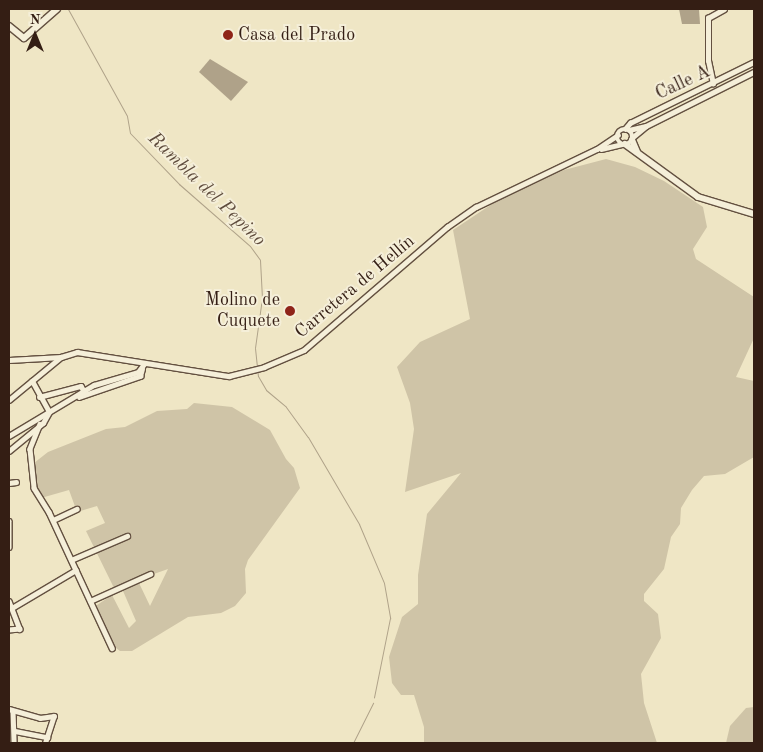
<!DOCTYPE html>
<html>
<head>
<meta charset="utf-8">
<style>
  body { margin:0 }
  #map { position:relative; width:763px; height:752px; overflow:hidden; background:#efe6c5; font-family:"Old Standard TT",serif }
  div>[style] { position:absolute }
  .green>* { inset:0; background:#cfc4a7 }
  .water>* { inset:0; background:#afa289 }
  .stream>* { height:1px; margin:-0.5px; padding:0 0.5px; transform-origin:0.5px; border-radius:0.5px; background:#afa289 }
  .roads { filter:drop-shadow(1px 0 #635040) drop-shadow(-1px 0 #635040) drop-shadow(0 1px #635040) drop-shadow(0 -1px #635040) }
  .street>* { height:4.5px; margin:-2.25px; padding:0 2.25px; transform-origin:2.25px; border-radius:2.25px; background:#f5efd9 }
  .street>.ring { margin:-2.25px; padding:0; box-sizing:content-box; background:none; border:4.5px solid #f5efd9; border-radius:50% }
  .secondary>* { height:6px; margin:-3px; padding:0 3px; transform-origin:3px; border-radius:3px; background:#f5efd9 }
  .dots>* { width:14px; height:14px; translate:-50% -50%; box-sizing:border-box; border:2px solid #f5efd9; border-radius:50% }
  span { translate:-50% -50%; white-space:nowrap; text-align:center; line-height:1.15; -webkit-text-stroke:4px #f5efd9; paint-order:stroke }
  .poi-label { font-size:18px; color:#341e14 }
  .left { translate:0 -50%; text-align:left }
  .right { translate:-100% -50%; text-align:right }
  .street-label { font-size:18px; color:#341e14 }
  .water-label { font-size:19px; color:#5f4c3d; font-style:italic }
  .frame { position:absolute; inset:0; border:10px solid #341e14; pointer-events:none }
  .north { position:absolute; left:10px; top:10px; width:50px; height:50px; -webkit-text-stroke:4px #f5efd9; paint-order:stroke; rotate:0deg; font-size:14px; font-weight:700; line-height:20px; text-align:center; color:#341e14 }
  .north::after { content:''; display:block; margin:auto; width:18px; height:22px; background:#341e14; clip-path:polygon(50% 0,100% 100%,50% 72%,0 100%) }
</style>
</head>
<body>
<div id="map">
  <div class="green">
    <div style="clip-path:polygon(606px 159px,635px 167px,664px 181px,703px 207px,707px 227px,693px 249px,696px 259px,754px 297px,754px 338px,736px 377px,754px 381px,754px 457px,725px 474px,704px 476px,692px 490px,681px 508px,680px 524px,671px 537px,664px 569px,644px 594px,644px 601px,658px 614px,661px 638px,641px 674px,644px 703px,657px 743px,424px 743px,424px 727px,414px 695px,401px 695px,392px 683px,389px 657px,402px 617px,418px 604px,418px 575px,427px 514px,461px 473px,405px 492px,414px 429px,410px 403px,397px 367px,420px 342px,470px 319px,453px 230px,507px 194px,564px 170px)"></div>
    <div style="clip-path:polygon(194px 403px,232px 407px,270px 430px,286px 459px,294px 468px,300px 488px,248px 560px,245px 569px,246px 593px,235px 606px,221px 613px,188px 617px,132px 651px,120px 651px,112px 645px,94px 607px,112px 595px,129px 628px,136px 621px,123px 591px,139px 583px,150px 606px,168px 569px,114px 588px,86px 531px,105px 523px,97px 506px,77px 512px,69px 490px,41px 498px,33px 476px,34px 463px,48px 452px,106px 429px,125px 427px,157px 411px,187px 409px)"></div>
    <div style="clip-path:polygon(754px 707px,754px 743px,726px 743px,730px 726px,746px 708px)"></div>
  </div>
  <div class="water">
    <div style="clip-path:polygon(679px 9px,699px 9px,700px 24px,682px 24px)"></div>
    <div style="clip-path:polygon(210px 59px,248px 82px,231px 101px,199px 72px)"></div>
  </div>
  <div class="stream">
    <div style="left:68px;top:9px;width:122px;rotate:61.1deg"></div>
    <div style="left:127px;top:116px;width:17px;rotate:80deg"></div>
    <div style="left:130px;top:133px;width:71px;rotate:46.1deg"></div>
    <div style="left:179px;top:184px;width:94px;rotate:41.1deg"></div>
    <div style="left:250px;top:246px;width:17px;rotate:54deg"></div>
    <div style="left:260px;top:260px;width:38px;rotate:87deg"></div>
    <div style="left:262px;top:298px;width:50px;rotate:98deg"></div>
    <div style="left:255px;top:348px;width:28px;rotate:84deg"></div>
    <div style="left:258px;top:376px;width:16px;rotate:60deg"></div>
    <div style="left:266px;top:390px;width:26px;rotate:40deg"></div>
    <div style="left:286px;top:407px;width:37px;rotate:54deg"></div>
    <div style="left:308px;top:437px;width:101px;rotate:59.6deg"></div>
    <div style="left:359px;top:524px;width:64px;rotate:67deg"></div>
    <div style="left:384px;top:583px;width:36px;rotate:80deg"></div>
    <div style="left:390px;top:618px;width:81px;rotate:101.4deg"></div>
    <div style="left:353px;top:743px;width:45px;rotate:-63.4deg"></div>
  </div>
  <div class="roads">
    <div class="street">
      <div style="left:713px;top:84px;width:24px;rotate:-102deg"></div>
      <div style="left:708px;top:61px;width:43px;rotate:-90deg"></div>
      <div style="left:708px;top:18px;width:18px;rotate:-29deg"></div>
      <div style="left:625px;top:129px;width:8px;rotate:-50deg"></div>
      <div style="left:630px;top:123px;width:138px;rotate:-26.2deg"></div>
      <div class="ring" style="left:617px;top:129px;width:11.5px;height:11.5px"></div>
      <div style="left:629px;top:130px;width:17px;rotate:-13deg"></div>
      <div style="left:646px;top:126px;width:121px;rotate:-26.6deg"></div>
      <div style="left:633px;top:137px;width:16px;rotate:-40deg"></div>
      <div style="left:601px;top:149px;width:22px;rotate:-13deg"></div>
      <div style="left:9px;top:360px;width:52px;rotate:-3.3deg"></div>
      <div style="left:39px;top:397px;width:43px;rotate:-14.7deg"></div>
      <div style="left:81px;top:386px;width:6px;rotate:59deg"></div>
      <div style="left:79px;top:397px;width:65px;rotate:-19deg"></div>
      <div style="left:140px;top:376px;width:7px;rotate:-74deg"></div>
      <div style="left:9px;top:400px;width:67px;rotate:-39.6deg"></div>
      <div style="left:61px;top:357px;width:17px;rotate:-17deg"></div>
      <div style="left:77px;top:352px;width:154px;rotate:9deg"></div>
      <div style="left:229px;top:376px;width:36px;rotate:-14deg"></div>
      <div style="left:264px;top:367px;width:43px;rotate:-23deg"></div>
      <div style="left:304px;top:350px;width:189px;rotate:-40.7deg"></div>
      <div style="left:447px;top:227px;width:35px;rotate:-35deg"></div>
      <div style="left:476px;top:207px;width:134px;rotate:-25.6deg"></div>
      <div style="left:597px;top:149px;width:25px;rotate:-34deg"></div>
      <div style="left:40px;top:424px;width:27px;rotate:112deg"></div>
      <div style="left:30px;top:449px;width:39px;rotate:84deg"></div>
      <div style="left:34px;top:488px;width:28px;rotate:58deg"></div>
      <div style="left:49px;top:512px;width:150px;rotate:65.1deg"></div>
      <div style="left:9px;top:436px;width:99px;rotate:-31deg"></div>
      <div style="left:94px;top:385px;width:46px;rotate:-16.5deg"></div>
      <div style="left:138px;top:372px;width:10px;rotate:-53deg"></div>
      <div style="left:9px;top:451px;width:44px;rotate:-39.5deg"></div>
      <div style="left:43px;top:423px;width:13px;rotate:-61deg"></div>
      <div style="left:49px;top:412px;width:35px;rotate:-119deg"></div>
      <div style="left:9px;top:483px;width:7px;rotate:-8deg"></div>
      <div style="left:53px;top:520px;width:26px;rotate:-25deg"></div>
      <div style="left:9px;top:521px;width:26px;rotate:90deg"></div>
      <div style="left:71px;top:560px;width:61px;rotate:-23.2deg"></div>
      <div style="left:9px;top:601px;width:30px;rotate:69deg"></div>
      <div style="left:20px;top:629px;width:11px;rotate:175deg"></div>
      <div style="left:90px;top:601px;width:66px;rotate:-24.2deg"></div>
      <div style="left:12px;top:608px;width:74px;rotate:-30.7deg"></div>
      <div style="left:9px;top:709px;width:32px;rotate:16deg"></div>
      <div style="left:40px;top:718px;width:14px;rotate:-8deg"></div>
      <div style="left:13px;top:711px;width:31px;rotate:88deg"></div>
      <div style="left:15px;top:731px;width:33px;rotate:11deg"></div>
      <div style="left:45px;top:743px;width:28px;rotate:-72deg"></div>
    </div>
    <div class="secondary">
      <div style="left:9px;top:26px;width:19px;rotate:39deg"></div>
      <div style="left:24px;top:38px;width:44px;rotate:-41.3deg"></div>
      <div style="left:632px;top:140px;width:13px;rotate:67deg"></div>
      <div style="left:625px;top:144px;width:90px;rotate:36deg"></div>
      <div style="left:698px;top:197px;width:59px;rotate:16.9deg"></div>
    </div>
  </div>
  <div class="dots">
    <div style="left:228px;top:35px;background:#8f2418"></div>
    <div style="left:290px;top:311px;background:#8f2418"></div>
  </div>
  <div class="poi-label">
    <span class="left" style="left:238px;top:35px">Casa del Prado</span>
    <span class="right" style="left:280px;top:311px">Molino de<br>Cuquete</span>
  </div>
  <div class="street-label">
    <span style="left:683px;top:83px;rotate:-25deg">Calle A</span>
    <span style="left:355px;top:287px;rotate:-40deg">Carretera de Hellín</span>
  </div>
  <div class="water-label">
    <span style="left:206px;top:190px;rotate:44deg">Rambla del Pepino</span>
  </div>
  <div class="frame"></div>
  <div class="north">N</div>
</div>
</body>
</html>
